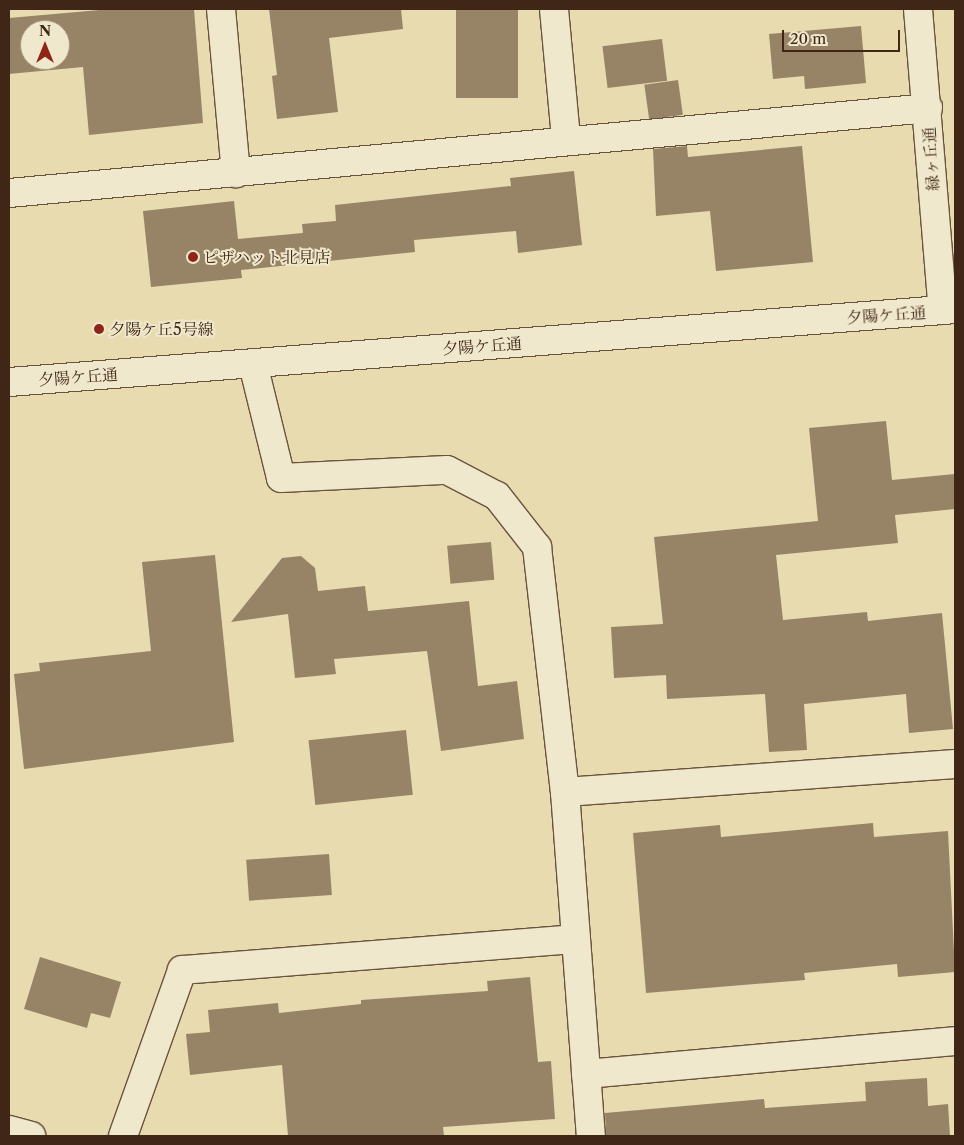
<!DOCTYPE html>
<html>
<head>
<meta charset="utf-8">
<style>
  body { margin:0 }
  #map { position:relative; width:964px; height:1145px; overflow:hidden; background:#e8dbb0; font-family:"Libre Caslon Text","Noto Serif JP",serif }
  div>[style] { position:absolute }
  .building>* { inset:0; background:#978467; transform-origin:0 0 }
  .roads { filter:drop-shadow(1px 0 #69533d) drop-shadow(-1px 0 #69533d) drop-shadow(0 1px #69533d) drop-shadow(0 -1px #69533d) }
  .minor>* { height:28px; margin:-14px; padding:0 14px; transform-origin:14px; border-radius:14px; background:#f0e8cc }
  .tertiary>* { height:28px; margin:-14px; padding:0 14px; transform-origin:14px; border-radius:14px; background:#f0e8cc }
  .dots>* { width:14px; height:14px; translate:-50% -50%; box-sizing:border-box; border:2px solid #f0e8cc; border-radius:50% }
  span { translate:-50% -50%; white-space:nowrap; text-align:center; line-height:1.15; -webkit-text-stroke:4px #f0e8cc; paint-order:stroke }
  .street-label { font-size:16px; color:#3f2617 }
  .poi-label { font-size:16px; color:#3f2617 }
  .left { translate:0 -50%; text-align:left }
  .frame { position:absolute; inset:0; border:10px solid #3f2617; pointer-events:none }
  .north { position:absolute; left:20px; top:20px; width:50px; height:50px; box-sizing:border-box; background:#f0e8cc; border:1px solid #a99a84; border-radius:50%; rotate:0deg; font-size:14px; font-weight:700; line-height:20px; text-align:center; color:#3f2617 }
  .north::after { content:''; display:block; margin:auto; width:18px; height:22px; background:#8f2418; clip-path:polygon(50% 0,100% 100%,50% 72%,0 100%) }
  .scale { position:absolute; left:782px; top:30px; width:118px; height:22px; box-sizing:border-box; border:2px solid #3f2617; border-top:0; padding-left:6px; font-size:15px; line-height:18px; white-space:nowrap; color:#3f2617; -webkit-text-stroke:4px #f0e8cc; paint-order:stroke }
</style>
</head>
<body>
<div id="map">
  <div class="building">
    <div style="clip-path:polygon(evenodd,111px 9px,194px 9px,203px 123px,89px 135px,83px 67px,9px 74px,9px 18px,111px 9px,30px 30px,60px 30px,60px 60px,30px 60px,30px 30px)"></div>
    <div style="clip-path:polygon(269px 9px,401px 9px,403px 29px,329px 38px,338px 112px,277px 119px,272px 76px,277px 75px)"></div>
    <div style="left:456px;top:9px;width:62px;height:89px"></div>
    <div style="clip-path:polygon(861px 26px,866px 83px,805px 89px,804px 76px,773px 79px,769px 34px)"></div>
    <div style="left:662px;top:39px;width:42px;height:60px;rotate:83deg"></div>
    <div style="left:678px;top:80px;width:35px;height:34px;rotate:82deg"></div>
    <div style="clip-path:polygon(687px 146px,688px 157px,802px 146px,813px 262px,716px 271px,710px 211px,656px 216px,653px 149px)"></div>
    <div style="clip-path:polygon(574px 171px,582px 245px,518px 253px,516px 231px,414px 240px,415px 252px,241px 270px,242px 278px,151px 287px,143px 211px,234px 201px,238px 239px,303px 233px,302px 224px,336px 221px,335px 205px,511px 186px,510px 178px)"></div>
    <div style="clip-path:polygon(886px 421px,892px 480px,955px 474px,955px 509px,895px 515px,898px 543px,776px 555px,783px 620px,867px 612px,868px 621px,942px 613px,953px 729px,909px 733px,906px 694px,804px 704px,807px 750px,769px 752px,765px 694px,667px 699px,666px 675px,614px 678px,611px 627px,663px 624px,654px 537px,818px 521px,809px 428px)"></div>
    <div style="left:491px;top:542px;width:38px;height:44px;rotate:85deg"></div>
    <div style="clip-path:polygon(215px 555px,234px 742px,24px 769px,14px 674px,40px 671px,39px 663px,151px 651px,142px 562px)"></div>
    <div style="clip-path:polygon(301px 556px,315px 568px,318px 591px,365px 586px,368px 611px,469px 601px,478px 686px,517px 681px,524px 739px,441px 751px,427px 651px,334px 659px,336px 674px,295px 678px,288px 614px,231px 622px,282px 558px)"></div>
    <div style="left:406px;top:730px;width:65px;height:98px;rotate:84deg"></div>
    <div style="clip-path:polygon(873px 823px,874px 837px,948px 831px,955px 972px,898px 977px,897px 964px,804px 973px,805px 980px,646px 993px,633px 833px,720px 825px,721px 837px)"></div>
    <div style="left:329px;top:854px;width:41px;height:83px;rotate:86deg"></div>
    <div style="clip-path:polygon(40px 957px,121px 982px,110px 1018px,91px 1013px,87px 1028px,24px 1009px)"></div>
    <div style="clip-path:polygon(530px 977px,538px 1062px,551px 1061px,555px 1119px,443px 1127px,444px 1136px,288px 1136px,282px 1065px,190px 1075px,186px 1034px,210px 1032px,208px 1010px,278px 1003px,279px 1013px,361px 1004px,361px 1000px,488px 991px,487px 981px)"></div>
    <div style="clip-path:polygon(927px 1078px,928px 1106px,948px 1104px,950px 1136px,606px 1136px,605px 1113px,764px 1099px,765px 1108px,866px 1101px,865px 1082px)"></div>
  </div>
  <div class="roads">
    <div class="minor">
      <div style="left:221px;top:9px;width:165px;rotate:84.8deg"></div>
      <div style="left:554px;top:9px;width:131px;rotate:84.7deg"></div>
      <div style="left:9px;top:193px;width:923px;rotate:-5.28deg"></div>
      <div style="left:253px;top:364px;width:117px;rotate:76.2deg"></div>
      <div style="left:281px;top:478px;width:166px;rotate:-2.8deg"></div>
      <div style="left:447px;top:470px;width:56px;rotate:27.5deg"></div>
      <div style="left:497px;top:496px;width:65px;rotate:51.9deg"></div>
      <div style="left:537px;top:547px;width:247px;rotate:83.5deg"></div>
      <div style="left:565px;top:792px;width:345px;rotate:85.7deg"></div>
      <div style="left:565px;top:792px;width:391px;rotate:-4.1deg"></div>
      <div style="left:586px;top:1074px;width:370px;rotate:-5.1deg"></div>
      <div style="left:123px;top:1136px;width:176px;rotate:-70.4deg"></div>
      <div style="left:182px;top:970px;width:395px;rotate:-4.5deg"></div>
    </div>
    <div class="tertiary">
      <div style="left:918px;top:9px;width:302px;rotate:85.3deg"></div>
      <div style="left:9px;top:382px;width:949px;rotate:-4.41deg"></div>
      <div style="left:9px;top:1130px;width:23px;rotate:15deg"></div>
    </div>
  </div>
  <div class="dots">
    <div style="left:193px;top:257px;background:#8f2418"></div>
    <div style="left:99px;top:329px;background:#8f2418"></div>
  </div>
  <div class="street-label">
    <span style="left:931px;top:159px;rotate:-94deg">緑ヶ丘通</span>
    <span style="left:886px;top:315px;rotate:-4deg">夕陽ケ丘通</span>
    <span style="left:482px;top:346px;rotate:-4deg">夕陽ケ丘通</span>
    <span style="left:78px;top:377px;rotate:-4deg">夕陽ケ丘通</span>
  </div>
  <div class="poi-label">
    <span class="left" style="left:203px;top:257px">ピザハット北見店</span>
    <span class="left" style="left:109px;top:329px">夕陽ケ丘5号線</span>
  </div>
  <div class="frame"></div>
  <div class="north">N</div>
  <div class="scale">20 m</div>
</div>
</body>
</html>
